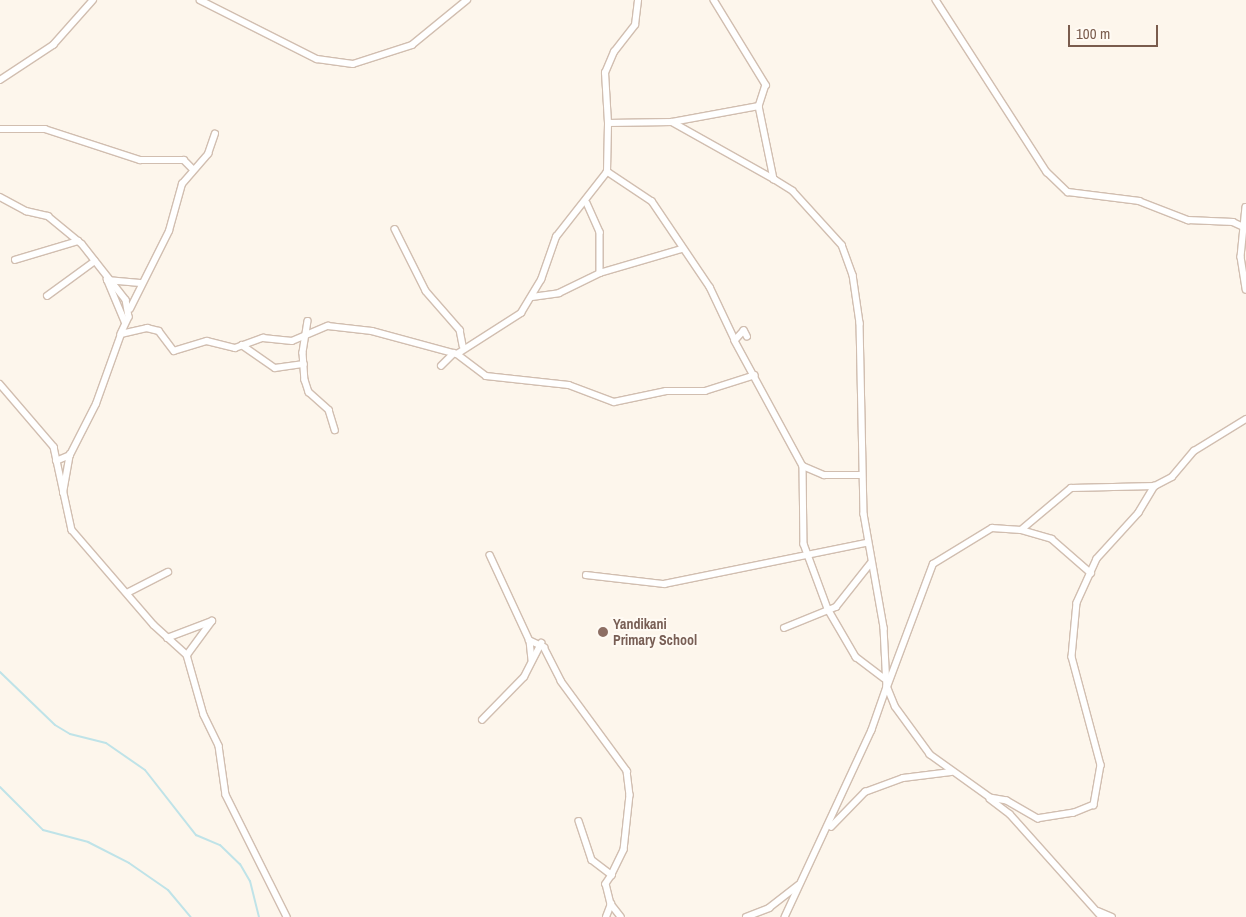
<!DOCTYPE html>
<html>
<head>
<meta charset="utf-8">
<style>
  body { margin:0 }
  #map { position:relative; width:1246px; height:917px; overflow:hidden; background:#fdf6ec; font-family:"Archivo Narrow",sans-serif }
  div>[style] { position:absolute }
  .stream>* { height:2px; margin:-1px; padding:0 1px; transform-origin:1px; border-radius:1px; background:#bfe3e8 }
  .roads { filter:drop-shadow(1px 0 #d1beb0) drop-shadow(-1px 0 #d1beb0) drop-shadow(0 1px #d1beb0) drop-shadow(0 -1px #d1beb0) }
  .minor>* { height:5.5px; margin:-2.75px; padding:0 2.75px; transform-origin:2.75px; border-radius:2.75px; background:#fff }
  .dots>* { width:14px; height:14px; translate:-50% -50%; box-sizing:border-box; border:2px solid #fffaf3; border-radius:50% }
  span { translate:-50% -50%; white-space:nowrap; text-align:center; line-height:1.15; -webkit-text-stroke:4px #fffaf3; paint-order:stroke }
  .education-label { font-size:14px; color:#785e54; font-weight:700 }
  .left { translate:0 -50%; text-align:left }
  .scale { position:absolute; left:1068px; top:25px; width:90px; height:22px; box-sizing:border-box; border:2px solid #7a5c4d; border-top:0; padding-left:6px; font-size:15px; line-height:18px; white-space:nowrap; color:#7a5c4d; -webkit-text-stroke:4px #fffaf3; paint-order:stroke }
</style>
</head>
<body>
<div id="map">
  <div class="stream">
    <div style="left:0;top:672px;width:76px;rotate:43.9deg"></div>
    <div style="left:55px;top:725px;width:17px;rotate:31deg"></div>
    <div style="left:70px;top:734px;width:37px;rotate:14deg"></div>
    <div style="left:106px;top:743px;width:47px;rotate:34.7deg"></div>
    <div style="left:145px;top:770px;width:83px;rotate:51.9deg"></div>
    <div style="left:196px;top:835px;width:26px;rotate:23deg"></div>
    <div style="left:220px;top:845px;width:28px;rotate:44deg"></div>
    <div style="left:240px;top:864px;width:20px;rotate:60deg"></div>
    <div style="left:250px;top:881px;width:37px;rotate:76deg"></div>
    <div style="left:0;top:787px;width:61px;rotate:45deg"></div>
    <div style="left:43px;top:830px;width:47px;rotate:14.9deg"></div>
    <div style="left:88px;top:842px;width:46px;rotate:27.1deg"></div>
    <div style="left:129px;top:863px;width:47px;rotate:34.7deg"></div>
    <div style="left:168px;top:890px;width:35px;rotate:50deg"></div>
  </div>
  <div class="roads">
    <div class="minor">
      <div style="left:200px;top:0;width:131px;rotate:26.8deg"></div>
      <div style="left:317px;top:59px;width:36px;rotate:8deg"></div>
      <div style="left:353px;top:64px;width:62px;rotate:-17.9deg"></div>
      <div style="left:412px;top:45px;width:71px;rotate:-39.3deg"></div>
      <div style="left:714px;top:0;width:100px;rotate:58.5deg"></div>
      <div style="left:766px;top:85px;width:22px;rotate:108deg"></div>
      <div style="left:759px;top:106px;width:75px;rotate:78.4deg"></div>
      <div style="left:774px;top:179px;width:22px;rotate:32deg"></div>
      <div style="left:793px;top:191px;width:73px;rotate:47.8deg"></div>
      <div style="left:842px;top:245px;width:32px;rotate:70deg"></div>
      <div style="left:853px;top:275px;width:49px;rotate:81.7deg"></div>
      <div style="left:860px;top:323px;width:191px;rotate:88.8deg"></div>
      <div style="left:864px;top:514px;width:116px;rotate:80deg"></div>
      <div style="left:884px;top:628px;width:59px;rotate:87.1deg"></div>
      <div style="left:887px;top:687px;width:46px;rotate:109.2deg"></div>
      <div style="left:872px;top:730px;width:206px;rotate:114.9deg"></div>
      <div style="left:936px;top:0;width:205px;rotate:57.2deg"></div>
      <div style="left:1047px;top:172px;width:29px;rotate:44deg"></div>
      <div style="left:1068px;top:192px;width:72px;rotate:7.2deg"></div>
      <div style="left:1139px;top:201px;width:53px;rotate:21.2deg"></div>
      <div style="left:1188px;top:220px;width:45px;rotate:2.5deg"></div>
      <div style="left:1233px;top:222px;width:14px;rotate:25deg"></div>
      <div style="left:0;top:80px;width:64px;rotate:-33.4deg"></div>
      <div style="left:53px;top:45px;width:60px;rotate:-48.4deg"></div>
      <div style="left:672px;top:122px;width:88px;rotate:-10.4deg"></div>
      <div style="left:608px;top:123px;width:50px;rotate:-93.4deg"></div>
      <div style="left:605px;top:73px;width:23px;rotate:-67deg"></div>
      <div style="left:614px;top:52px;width:34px;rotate:-52deg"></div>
      <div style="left:635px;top:25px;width:25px;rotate:-83deg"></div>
      <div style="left:0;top:129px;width:45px"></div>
      <div style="left:45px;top:129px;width:100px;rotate:18.1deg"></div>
      <div style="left:140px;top:160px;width:44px"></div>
      <div style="left:184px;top:160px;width:11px;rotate:45deg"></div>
      <div style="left:0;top:197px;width:30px;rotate:28deg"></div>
      <div style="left:26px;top:211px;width:23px;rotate:13deg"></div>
      <div style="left:48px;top:216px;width:44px;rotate:39.5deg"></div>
      <div style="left:82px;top:244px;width:71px;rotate:51.8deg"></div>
      <div style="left:126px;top:300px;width:17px;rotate:80deg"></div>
      <div style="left:129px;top:317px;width:19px;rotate:115deg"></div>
      <div style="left:587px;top:203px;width:32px;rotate:66deg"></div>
      <div style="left:600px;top:232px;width:41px;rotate:90deg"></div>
      <div style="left:1246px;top:207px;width:50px;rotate:95.7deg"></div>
      <div style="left:1241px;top:257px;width:33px;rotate:81deg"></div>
      <div style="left:395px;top:229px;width:69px;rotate:63.4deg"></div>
      <div style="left:426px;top:291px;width:52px;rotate:48.9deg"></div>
      <div style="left:460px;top:330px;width:16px;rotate:79deg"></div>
      <div style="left:15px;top:260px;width:66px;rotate:-16.8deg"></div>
      <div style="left:47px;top:296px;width:59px;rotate:-36.1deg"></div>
      <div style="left:532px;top:297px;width:27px;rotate:-8deg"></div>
      <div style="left:559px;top:293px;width:46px;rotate:-26deg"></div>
      <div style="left:600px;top:273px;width:85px;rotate:-16.3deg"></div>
      <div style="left:130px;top:309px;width:87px;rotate:-63.4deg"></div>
      <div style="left:169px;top:231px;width:49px;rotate:-74.5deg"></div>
      <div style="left:182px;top:184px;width:40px;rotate:-49deg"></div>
      <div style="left:208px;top:154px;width:21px;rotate:-71deg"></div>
      <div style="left:308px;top:321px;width:32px;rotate:99deg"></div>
      <div style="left:303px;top:353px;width:27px;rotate:86deg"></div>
      <div style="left:305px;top:380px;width:13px;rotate:72deg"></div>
      <div style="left:309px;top:392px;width:27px;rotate:42deg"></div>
      <div style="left:329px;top:410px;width:21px;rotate:73deg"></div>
      <div style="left:125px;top:323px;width:47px;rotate:-112.7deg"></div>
      <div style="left:107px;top:280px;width:33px;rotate:5deg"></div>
      <div style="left:747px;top:337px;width:7px;rotate:-117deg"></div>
      <div style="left:744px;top:331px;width:13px;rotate:132deg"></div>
      <div style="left:735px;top:341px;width:142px;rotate:61.5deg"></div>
      <div style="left:803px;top:466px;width:78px;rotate:89.3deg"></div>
      <div style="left:804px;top:544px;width:69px;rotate:69.7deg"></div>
      <div style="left:828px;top:609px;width:56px;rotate:59.7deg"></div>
      <div style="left:856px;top:657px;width:35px;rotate:37deg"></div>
      <div style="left:735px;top:341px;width:59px;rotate:-115.3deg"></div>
      <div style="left:710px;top:288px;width:104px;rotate:-124deg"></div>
      <div style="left:652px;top:202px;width:54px;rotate:-146.3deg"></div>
      <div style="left:607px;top:172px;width:49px;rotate:-88.8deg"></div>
      <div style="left:608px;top:123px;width:64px;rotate:-0.9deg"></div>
      <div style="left:672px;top:122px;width:117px;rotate:29.2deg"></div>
      <div style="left:242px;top:345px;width:40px;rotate:34.9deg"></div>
      <div style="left:275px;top:368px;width:29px;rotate:-8deg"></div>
      <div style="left:457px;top:354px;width:76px;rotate:-32.6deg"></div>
      <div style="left:521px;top:313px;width:39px;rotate:-59deg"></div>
      <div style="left:541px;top:280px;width:46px;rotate:-70.8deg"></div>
      <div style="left:556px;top:237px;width:83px;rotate:-51.9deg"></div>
      <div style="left:441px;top:366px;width:18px;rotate:-45deg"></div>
      <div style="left:0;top:384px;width:83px;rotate:49.4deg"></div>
      <div style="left:54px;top:447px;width:85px;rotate:77.8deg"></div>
      <div style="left:72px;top:530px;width:125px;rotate:49.2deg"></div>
      <div style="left:154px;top:625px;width:45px;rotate:42.3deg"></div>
      <div style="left:187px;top:655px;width:62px;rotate:74.2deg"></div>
      <div style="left:204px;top:715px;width:34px;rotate:64deg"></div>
      <div style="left:219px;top:746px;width:49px;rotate:81.9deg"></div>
      <div style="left:226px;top:795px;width:136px;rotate:63.4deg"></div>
      <div style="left:56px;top:461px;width:15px;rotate:-23deg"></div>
      <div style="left:70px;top:455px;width:57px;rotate:-63deg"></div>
      <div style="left:96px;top:404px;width:74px;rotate:-70.3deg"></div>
      <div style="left:121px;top:334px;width:27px;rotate:-13deg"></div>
      <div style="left:147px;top:328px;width:12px;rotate:14deg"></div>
      <div style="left:159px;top:331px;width:25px;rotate:53deg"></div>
      <div style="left:174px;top:351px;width:34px;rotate:-17deg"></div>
      <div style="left:207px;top:341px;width:29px;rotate:14deg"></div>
      <div style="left:235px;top:348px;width:30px;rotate:-20deg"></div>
      <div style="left:263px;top:338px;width:29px;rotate:6deg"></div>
      <div style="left:292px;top:341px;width:39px;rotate:-23deg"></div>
      <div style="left:328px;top:326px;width:44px;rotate:6.5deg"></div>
      <div style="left:372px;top:331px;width:88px;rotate:15.1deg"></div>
      <div style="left:457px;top:354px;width:36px;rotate:37deg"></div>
      <div style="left:486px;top:376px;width:83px;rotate:6.2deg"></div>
      <div style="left:569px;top:385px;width:48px;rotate:20.7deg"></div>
      <div style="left:614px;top:402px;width:53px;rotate:-11.9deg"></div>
      <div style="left:666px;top:391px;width:39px"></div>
      <div style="left:705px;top:391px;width:52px;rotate:-17.7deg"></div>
      <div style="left:803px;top:466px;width:23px;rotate:23deg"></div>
      <div style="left:824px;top:475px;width:38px"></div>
      <div style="left:1155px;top:486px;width:31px;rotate:121deg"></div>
      <div style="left:1139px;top:513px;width:62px;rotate:132.4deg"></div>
      <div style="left:1097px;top:559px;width:48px;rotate:114.4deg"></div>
      <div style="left:1077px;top:603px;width:54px;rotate:95.3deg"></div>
      <div style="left:1072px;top:657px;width:112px;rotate:75deg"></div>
      <div style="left:1101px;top:765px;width:41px;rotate:99.9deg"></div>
      <div style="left:1094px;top:805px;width:22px;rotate:158deg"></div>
      <div style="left:1074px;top:813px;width:36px;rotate:171deg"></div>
      <div style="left:1038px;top:819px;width:36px;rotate:-150deg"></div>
      <div style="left:1007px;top:801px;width:17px;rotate:-170deg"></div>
      <div style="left:990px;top:798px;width:74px;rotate:-144.4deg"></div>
      <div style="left:930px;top:755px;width:59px;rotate:-126.1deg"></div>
      <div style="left:895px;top:707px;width:22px;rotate:-112deg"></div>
      <div style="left:887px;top:687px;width:131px;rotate:-69.5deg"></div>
      <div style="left:933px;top:564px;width:69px;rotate:-31.4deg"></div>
      <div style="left:992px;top:528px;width:29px;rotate:4deg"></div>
      <div style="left:1021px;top:530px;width:65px;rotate:-40deg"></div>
      <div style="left:1071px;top:488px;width:84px;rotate:-1.4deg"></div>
      <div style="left:1155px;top:486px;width:19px;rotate:-28deg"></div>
      <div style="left:1172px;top:477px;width:34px;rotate:-50deg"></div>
      <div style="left:1194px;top:451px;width:61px;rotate:-31.6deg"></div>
      <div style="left:63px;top:493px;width:39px;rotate:-80deg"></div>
      <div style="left:1021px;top:530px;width:32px;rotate:16deg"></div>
      <div style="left:1052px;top:539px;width:52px;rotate:41.1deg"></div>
      <div style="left:490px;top:555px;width:95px;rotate:65.1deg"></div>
      <div style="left:530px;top:641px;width:19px;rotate:84deg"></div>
      <div style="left:586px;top:575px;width:79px;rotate:6.6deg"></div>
      <div style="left:664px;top:584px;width:206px;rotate:-11.5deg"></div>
      <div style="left:127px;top:593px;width:46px;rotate:-27.1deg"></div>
      <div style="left:784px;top:628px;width:56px;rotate:-22deg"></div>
      <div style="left:836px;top:607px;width:55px;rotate:-51.7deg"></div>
      <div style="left:167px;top:638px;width:48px;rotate:-20.7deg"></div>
      <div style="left:529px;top:640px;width:17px;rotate:25deg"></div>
      <div style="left:544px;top:647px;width:38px;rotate:63deg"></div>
      <div style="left:561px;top:681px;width:112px;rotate:53.7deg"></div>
      <div style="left:627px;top:771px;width:24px;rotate:83deg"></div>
      <div style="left:630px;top:795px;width:55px;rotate:96.2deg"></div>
      <div style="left:624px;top:850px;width:28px;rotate:116deg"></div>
      <div style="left:187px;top:655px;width:42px;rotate:-53.7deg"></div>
      <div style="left:482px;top:720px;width:60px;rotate:-45.7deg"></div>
      <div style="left:524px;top:677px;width:38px;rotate:-63deg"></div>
      <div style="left:990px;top:799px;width:25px;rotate:37deg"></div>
      <div style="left:1010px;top:814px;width:138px;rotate:48.2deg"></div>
      <div style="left:579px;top:821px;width:41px;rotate:71.6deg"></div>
      <div style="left:592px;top:860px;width:25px;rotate:37deg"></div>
      <div style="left:612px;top:875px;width:11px;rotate:124deg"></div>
      <div style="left:606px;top:884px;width:21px;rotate:76deg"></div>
      <div style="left:611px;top:904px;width:16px;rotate:52deg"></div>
      <div style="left:831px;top:827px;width:49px;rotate:-45.8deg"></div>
      <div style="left:865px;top:792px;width:40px;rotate:-20.2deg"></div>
      <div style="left:903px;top:778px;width:48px;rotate:-7.1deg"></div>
      <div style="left:1098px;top:911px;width:15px;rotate:23deg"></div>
      <div style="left:606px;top:917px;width:14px;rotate:-69deg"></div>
      <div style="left:746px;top:917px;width:25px;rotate:-21deg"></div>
      <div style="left:769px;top:908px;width:37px;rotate:-38deg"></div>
    </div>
  </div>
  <div class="dots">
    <div style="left:603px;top:632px;background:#8d6e63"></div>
  </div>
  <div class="education-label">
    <span class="left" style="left:613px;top:632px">Yandikani<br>Primary School</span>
  </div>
  <div class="scale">100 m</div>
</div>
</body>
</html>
